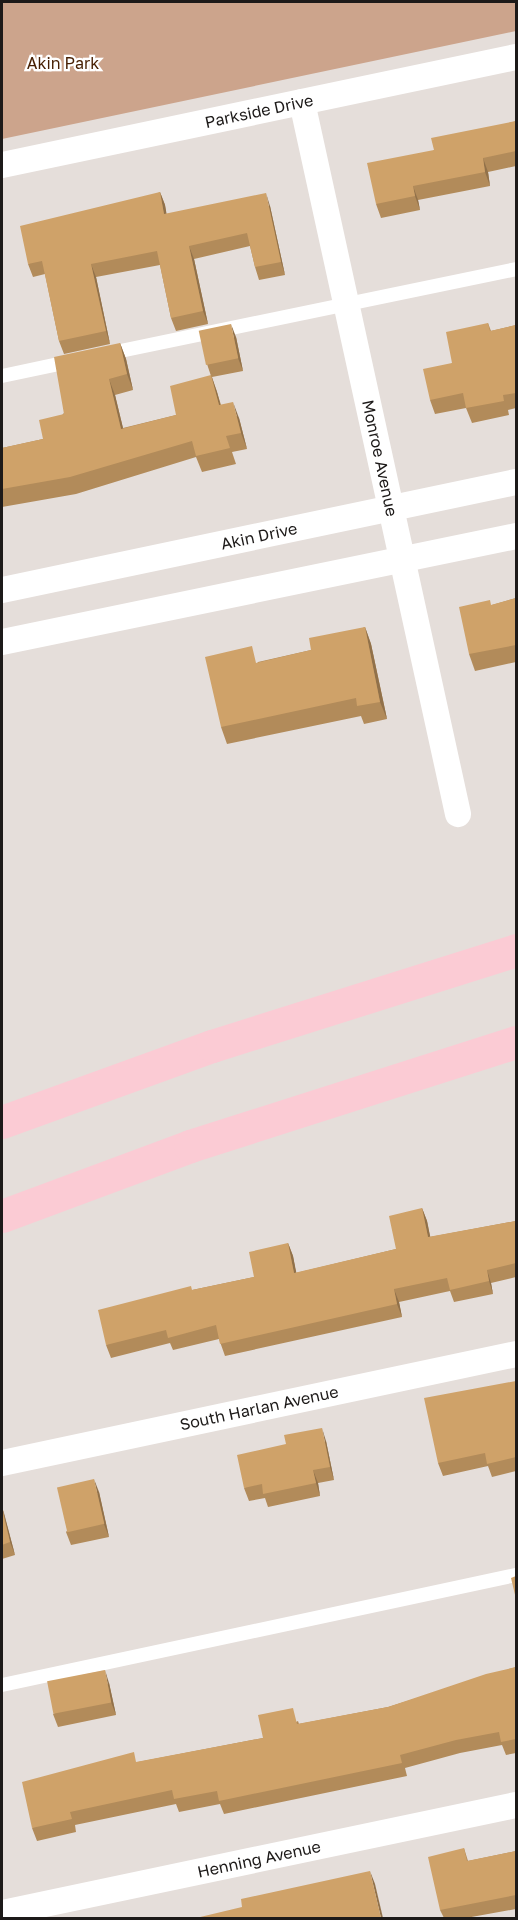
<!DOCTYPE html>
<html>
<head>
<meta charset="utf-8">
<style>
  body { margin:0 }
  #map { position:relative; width:518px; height:1920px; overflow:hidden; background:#e5deda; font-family:"Golos Text",sans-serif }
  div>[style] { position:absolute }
  .green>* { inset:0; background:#cca48c }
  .service>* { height:14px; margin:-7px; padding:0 7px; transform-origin:7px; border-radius:7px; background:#fff }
  .minor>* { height:26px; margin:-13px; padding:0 13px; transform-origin:13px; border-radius:13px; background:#fff }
  .trunk>* { height:33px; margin:-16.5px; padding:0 16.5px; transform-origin:16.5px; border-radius:16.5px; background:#fbcbd4 }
  .wall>* { inset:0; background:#b28b5a }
  .shaded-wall>* { inset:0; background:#91714a }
  .building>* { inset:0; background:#cfa269; transform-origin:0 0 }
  span { translate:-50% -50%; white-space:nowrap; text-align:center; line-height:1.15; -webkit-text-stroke:4.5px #fff; paint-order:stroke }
  .park-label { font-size:16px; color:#461e01 }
  .street-label { font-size:16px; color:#1d1a19 }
  .frame { position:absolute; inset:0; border:3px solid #1d1a19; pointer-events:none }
</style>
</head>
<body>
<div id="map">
  <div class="green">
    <div style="clip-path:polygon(2px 2px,516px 2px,516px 31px,2px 139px)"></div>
  </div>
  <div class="service">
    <div style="left:106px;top:354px;width:419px;rotate:-11.7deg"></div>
    <div style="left:2px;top:376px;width:73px;rotate:-11.9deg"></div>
    <div style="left:2px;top:1685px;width:526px;rotate:-12.08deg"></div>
  </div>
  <div class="minor">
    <div style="left:302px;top:102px;width:729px;rotate:77.64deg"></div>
    <div style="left:2px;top:165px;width:525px;rotate:-11.87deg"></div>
    <div style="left:2px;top:590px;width:525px;rotate:-11.87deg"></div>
    <div style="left:2px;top:642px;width:525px;rotate:-11.65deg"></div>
    <div style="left:2px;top:1463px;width:525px;rotate:-11.97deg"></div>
    <div style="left:2px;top:1913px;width:525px;rotate:-11.87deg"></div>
  </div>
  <div class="trunk">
    <div style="left:2px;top:1122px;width:223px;rotate:-19.9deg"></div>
    <div style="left:212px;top:1046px;width:319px;rotate:-17.5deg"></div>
    <div style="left:2px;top:1216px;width:201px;rotate:-20.4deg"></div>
    <div style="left:190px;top:1146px;width:342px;rotate:-17.7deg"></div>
  </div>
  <div class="wall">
    <div style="clip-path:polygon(516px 121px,516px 166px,488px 172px,490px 186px,418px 200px,420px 210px,381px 218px,376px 204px,434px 150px)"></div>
    <div style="clip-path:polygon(160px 192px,165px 205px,166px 214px,270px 206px,285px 275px,259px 280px,255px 267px,250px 246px,194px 259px,208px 324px,176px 331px,171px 318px,160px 265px,96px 277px,110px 344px,64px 354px,59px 341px,45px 274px,33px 277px,28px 264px)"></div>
    <div style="clip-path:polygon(488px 323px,491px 331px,516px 325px,516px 408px,508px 410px,509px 415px,472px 423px,466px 408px,435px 414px,430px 400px,452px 363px)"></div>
    <div style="clip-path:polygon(236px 337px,243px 371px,212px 377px,217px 392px,221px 405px,239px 418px,247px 449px,232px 452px,236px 464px,202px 472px,196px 457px,76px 494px,2px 507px,2px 448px,43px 439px,120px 343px,126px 359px,133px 390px,115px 395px,123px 428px,176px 415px,211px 376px,207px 364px)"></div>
    <div style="clip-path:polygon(516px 598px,516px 662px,475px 671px,469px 654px,492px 605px)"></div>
    <div style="clip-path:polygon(365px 627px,371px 644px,387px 719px,364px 724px,361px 716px,227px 744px,221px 727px,258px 662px,311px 650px)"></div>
    <div style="clip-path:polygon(422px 1208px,427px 1221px,430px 1237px,516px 1221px,516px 1277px,491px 1283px,493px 1294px,454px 1302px,450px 1291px,399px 1302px,402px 1317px,225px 1356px,219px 1339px,173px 1350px,170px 1343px,111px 1358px,106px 1345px,192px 1290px,254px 1277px,288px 1243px,293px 1256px,296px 1273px,396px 1249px)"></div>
    <div style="clip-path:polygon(516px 1381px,516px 1471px,492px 1477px,488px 1466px,443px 1476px,438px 1463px)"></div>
    <div style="clip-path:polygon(326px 1441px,334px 1480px,318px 1483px,320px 1496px,268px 1507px,265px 1498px,249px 1501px,244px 1488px)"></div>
    <div style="clip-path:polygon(99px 1492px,109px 1537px,71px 1545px,66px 1532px)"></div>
    <div style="clip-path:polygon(2px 1507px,15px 1555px,2px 1559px)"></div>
    <div style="clip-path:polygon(516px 1667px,516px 1753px,506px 1755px,502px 1745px,460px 1753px,405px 1768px,407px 1776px,224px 1814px,220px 1804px,179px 1812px,176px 1804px,75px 1825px,76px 1832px,37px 1841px,32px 1828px,138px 1762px,263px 1738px,298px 1721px,299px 1724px,388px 1707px)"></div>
    <div style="clip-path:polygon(109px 1683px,116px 1715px,58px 1727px,53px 1714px)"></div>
    <div style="clip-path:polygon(464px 1848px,468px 1861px,516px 1851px,516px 1909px,466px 1918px,444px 1918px,440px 1910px)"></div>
  </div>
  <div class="shaded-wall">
    <div style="clip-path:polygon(483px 158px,488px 172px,490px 186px,485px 172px)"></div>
    <div style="clip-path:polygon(413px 186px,418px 200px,420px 210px,415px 196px)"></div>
    <div style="clip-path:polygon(160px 192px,165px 205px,169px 227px,164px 214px)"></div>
    <div style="clip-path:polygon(266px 193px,270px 206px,285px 275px,281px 262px)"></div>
    <div style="clip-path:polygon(189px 246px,194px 259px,208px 324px,203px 311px)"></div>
    <div style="clip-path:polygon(91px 264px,96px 277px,110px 344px,106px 331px)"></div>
    <div style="clip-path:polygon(231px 324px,236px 337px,243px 371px,238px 358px)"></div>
    <div style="clip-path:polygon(120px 343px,126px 359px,133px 390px,127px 374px)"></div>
    <div style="clip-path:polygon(211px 375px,217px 392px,225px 422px,219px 405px)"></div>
    <div style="clip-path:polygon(109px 379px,115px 395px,127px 445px,121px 429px)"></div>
    <div style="clip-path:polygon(233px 402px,239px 418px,247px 449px,241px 433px)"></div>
    <div style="clip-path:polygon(365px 627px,371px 644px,387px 719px,380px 702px)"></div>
    <div style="clip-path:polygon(422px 1208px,427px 1221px,433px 1250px,428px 1237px)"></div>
    <div style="clip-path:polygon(288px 1243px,293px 1256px,299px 1286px,294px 1273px)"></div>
    <div style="clip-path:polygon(487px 1270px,491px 1283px,493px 1294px,489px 1281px)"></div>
    <div style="clip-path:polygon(394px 1289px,399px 1302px,402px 1317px,397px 1304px)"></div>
    <div style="clip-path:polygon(322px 1428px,326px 1441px,334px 1480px,330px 1467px)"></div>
    <div style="clip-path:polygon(313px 1470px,318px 1483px,320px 1496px,316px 1483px)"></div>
    <div style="clip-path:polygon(94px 1479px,99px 1492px,109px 1537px,104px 1524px)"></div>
    <div style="clip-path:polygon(2px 1507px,4px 1513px,15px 1555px,10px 1542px)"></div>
    <div style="clip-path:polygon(105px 1670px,109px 1683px,116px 1715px,111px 1702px)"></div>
    <div style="clip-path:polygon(370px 1871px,375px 1884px,383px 1918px,381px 1918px)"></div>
  </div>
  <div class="building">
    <div style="clip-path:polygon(516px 121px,516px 151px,483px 158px,485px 172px,413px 186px,415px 196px,376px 204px,367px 163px,434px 150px,431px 138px)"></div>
    <div style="clip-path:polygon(160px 192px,164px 214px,266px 193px,281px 262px,255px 267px,247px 233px,189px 246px,203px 311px,171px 318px,157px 251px,91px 264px,106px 331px,59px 341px,42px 261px,28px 264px,20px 226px)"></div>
    <div style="clip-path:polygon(488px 323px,490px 331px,516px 325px,516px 393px,503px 395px,504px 401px,466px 408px,463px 393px,430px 400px,423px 369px,452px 363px,446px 332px)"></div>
    <div style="left:231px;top:324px;width:35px;height:33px;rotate:78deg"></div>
    <div style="clip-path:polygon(120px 343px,127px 374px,109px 379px,121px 429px,176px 415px,170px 386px,211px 375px,219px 405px,233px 402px,241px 433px,226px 436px,230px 448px,196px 456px,192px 441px,70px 477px,2px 489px,2px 448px,43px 439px,39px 420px,64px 414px,54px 357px)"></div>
    <div style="clip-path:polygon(516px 598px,516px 645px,469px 654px,459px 607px,490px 600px,491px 605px)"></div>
    <div style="clip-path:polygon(365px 627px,380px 702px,357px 706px,356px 698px,221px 727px,205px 657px,252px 646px,256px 663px,311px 650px,309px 638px)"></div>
    <div style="clip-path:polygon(422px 1208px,428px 1237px,516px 1221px,516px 1263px,487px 1270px,489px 1281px,450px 1290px,447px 1278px,394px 1289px,397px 1304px,220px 1344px,216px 1325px,168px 1338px,166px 1330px,106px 1345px,98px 1310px,191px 1286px,192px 1290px,254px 1277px,249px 1252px,288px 1243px,294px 1273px,396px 1249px,389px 1216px)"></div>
    <div style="clip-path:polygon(516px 1381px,516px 1457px,487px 1464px,485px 1453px,438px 1463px,424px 1398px)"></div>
    <div style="clip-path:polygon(322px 1428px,330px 1467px,313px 1470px,316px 1483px,263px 1494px,262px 1484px,244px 1488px,237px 1455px,286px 1444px,284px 1435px)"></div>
    <div style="left:94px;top:1479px;width:46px;height:38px;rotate:77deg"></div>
    <div style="clip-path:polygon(2px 1509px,10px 1542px,2px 1545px)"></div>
    <div style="clip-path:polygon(516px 1576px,516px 1599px,511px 1578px)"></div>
    <div style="clip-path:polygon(516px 1667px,516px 1739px,501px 1742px,499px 1732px,456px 1740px,400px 1755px,402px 1763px,219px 1801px,217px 1791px,174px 1799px,172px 1790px,70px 1812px,72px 1819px,32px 1828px,22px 1782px,134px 1752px,136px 1762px,263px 1738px,258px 1715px,293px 1708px,297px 1724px,388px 1707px,486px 1674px)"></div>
    <div style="left:105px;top:1670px;width:33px;height:59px;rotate:79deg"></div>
    <div style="clip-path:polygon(464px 1848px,467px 1861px,516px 1851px,516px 1895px,440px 1910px,428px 1857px)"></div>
    <div style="clip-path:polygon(370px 1871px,381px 1918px,196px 1918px,242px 1907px,241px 1899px)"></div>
  </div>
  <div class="park-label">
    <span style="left:63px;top:63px">Akin Park</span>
  </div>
  <div class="street-label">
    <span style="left:259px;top:111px;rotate:-12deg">Parkside Drive</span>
    <span style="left:380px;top:458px;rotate:78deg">Monroe Avenue</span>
    <span style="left:259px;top:536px;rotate:-12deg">Akin Drive</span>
    <span style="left:259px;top:1408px;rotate:-12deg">South Harlan Avenue</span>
    <span style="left:259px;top:1859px;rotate:-12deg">Henning Avenue</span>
  </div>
  <div class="frame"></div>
</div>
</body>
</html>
